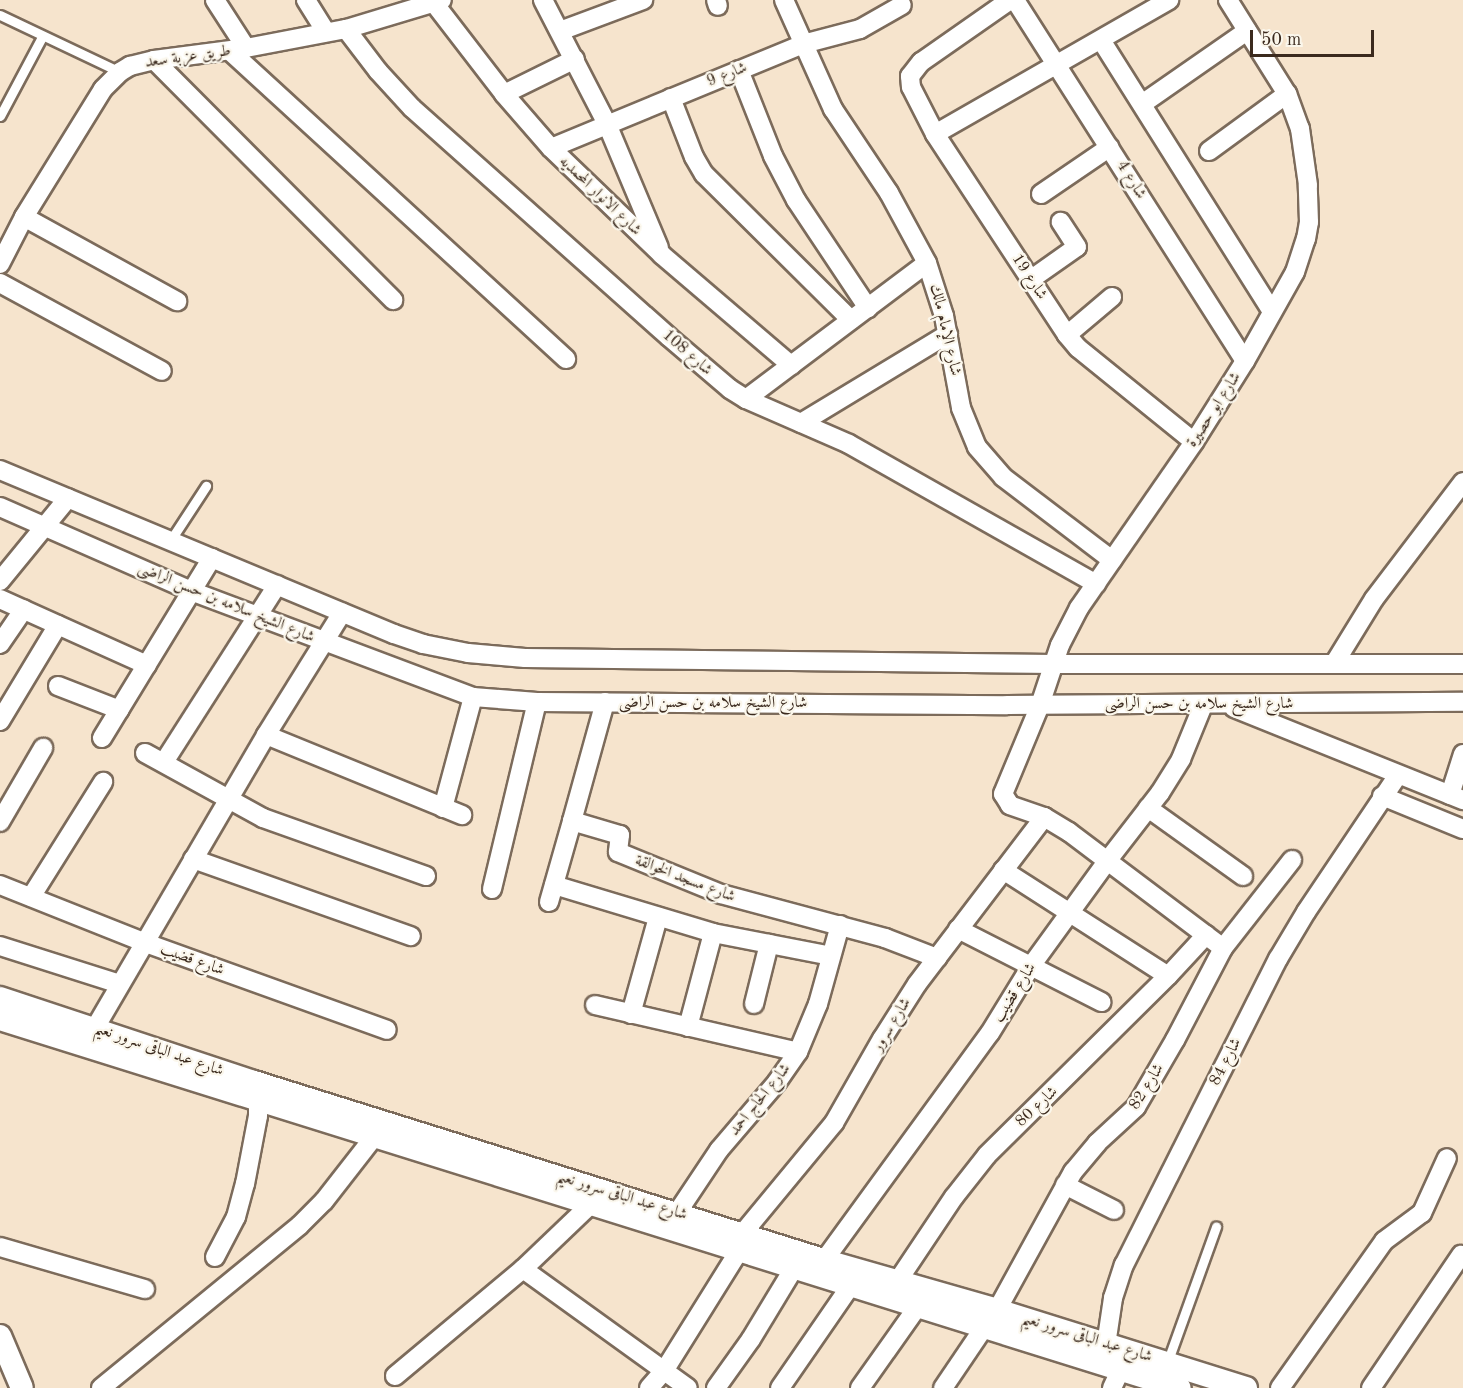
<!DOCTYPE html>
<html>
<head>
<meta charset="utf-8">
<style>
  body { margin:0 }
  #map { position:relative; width:1463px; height:1388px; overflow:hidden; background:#f6e4cd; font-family:"Old Standard TT",Amiri,serif }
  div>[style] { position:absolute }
  .roads { filter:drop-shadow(2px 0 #7c6b5b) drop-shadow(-2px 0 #7c6b5b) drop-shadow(0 2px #7c6b5b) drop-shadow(0 -2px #7c6b5b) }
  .service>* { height:9px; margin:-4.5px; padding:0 4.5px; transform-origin:4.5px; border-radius:4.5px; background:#fff }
  .minor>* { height:18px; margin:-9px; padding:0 9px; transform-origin:9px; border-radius:9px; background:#fff }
  .tertiary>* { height:22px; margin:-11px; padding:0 11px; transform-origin:11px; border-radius:11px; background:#fff }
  span { translate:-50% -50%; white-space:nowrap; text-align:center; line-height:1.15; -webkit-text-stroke:4.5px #fbf7ec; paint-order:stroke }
  .street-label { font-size:16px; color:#3b2a1e }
  .scale { position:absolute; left:1250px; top:30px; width:124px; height:27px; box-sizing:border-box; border:3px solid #3b2a1e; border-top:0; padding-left:8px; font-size:18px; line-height:21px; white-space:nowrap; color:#3b2a1e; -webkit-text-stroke:4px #fbf7ec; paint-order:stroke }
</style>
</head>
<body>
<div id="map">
  <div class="roads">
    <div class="service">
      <div style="left:0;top:15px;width:133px;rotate:25.4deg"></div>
      <div style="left:0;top:116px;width:89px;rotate:-62deg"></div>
      <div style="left:170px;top:541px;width:66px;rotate:-56.8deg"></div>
      <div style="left:1167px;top:1363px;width:145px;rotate:-70.2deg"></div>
    </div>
    <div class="minor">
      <div style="left:215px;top:0;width:57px;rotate:57.1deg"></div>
      <div style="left:306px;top:0;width:38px;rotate:58deg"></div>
      <div style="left:543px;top:0;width:140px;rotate:62.7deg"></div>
      <div style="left:607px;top:124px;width:134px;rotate:67.2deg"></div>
      <div style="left:716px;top:0;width:6px;rotate:72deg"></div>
      <div style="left:784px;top:0;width:120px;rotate:65.8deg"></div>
      <div style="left:833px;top:109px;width:101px;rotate:56.3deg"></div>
      <div style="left:889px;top:193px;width:80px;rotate:61.5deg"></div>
      <div style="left:927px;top:263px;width:56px;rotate:72.2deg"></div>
      <div style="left:944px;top:316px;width:94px;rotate:79.5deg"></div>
      <div style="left:961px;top:408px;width:42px;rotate:67.7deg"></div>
      <div style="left:977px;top:447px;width:40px;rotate:49deg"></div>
      <div style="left:1003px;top:477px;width:137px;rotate:37.3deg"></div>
      <div style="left:1010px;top:0;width:108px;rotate:145.1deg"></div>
      <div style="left:921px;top:62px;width:18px;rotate:128deg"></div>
      <div style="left:910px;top:76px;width:11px;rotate:85deg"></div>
      <div style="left:911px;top:87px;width:53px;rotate:62.9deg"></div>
      <div style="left:935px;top:134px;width:240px;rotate:56.7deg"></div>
      <div style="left:1067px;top:335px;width:17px;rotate:50deg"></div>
      <div style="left:1078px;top:348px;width:149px;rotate:39deg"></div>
      <div style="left:1015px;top:0;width:428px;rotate:57.5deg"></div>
      <div style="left:434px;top:3px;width:115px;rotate:52.4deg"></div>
      <div style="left:504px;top:94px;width:72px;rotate:49deg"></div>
      <div style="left:551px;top:148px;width:154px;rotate:43.9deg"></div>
      <div style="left:662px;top:255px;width:170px;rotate:40.5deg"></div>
      <div style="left:346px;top:29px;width:53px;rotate:52.7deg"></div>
      <div style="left:378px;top:71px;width:50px;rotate:47.4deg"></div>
      <div style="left:412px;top:108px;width:344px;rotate:41.7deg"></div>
      <div style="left:669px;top:337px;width:80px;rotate:40.4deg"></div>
      <div style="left:730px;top:389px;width:19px;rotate:32deg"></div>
      <div style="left:746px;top:399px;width:112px;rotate:23.6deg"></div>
      <div style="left:849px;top:444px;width:284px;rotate:29.5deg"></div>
      <div style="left:560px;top:31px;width:89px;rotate:-20.5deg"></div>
      <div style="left:1101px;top:40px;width:321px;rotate:57.8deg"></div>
      <div style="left:230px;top:51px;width:456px;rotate:42.5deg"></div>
      <div style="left:154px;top:60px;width:339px;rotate:45.1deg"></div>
      <div style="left:739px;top:70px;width:92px;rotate:68.4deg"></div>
      <div style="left:773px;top:156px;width:50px;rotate:62.4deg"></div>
      <div style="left:796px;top:200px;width:130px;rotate:56.3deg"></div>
      <div style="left:504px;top:94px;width:79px;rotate:-26.2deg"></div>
      <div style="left:671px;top:98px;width:63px;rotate:68.7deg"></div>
      <div style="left:694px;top:157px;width:20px;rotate:60deg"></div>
      <div style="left:704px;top:174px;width:207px;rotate:44.8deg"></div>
      <div style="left:1142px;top:104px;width:128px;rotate:-34.8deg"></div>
      <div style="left:935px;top:134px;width:270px;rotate:-29.8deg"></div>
      <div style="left:551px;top:148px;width:273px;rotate:-22.4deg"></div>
      <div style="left:803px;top:44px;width:59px;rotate:-14.7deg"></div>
      <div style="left:860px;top:29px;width:48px;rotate:-29.7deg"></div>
      <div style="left:1209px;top:151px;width:97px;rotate:-36.2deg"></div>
      <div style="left:1041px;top:194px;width:83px;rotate:-34.3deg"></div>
      <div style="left:24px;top:217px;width:175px;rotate:28.8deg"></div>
      <div style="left:0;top:264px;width:53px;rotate:-62.9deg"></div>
      <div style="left:24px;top:217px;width:150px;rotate:-58.3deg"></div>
      <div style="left:103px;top:89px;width:24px;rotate:-45deg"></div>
      <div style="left:120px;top:72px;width:12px;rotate:-31deg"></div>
      <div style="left:130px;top:66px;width:25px;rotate:-14deg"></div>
      <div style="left:154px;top:60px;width:93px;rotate:-7.4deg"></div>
      <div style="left:246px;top:48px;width:102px;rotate:-10.8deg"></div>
      <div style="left:346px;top:29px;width:100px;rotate:-16.8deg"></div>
      <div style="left:1030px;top:280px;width:57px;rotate:-35.1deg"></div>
      <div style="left:1077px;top:247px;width:30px;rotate:-123deg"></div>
      <div style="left:0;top:283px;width:184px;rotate:28.5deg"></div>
      <div style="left:1067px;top:335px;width:59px;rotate:-40.2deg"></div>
      <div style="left:746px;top:399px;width:226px;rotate:-36.9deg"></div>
      <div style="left:801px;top:423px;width:172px;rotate:-31.2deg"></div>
      <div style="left:0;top:470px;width:427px;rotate:22.6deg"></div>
      <div style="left:394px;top:634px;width:31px;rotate:19deg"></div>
      <div style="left:423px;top:644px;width:46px;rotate:11.3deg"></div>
      <div style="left:468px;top:653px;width:57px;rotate:5deg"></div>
      <div style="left:525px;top:658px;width:528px;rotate:0.65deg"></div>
      <div style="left:1053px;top:664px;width:410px"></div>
      <div style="left:0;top:507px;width:209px;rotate:23.7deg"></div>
      <div style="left:191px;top:591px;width:301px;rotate:20.6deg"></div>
      <div style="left:473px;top:697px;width:64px;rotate:4.5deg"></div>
      <div style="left:537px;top:702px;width:470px;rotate:0.4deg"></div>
      <div style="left:1007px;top:705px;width:456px;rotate:-0.4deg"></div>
      <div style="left:0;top:581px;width:107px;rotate:-50.7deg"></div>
      <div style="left:0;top:599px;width:161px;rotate:24.2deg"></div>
      <div style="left:0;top:644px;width:42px;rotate:-55.6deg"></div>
      <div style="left:1334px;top:664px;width:76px;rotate:-58.4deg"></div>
      <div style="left:1374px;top:599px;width:147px;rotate:-52.7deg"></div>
      <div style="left:58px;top:686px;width:66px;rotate:21.2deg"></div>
      <div style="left:605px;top:702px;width:123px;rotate:105.5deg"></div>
      <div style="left:572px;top:821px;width:50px;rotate:16.3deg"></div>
      <div style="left:620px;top:835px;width:17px;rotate:97deg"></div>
      <div style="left:618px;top:852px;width:111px;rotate:22.2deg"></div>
      <div style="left:721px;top:894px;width:170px;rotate:15deg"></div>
      <div style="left:885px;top:938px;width:56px;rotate:21deg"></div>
      <div style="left:1234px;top:708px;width:247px;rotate:21.9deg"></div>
      <div style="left:0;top:721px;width:112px;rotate:-58.9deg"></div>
      <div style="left:266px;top:735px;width:212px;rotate:22.2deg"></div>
      <div style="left:102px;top:738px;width:211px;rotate:-58.6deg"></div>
      <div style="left:145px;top:753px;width:135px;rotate:28.8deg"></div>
      <div style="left:263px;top:818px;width:173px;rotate:19.6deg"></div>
      <div style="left:164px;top:762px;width:210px;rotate:-57.4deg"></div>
      <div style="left:1450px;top:795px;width:43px;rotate:-72.4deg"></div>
      <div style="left:1382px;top:796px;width:87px;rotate:22.2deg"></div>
      <div style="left:443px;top:808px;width:115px;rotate:-74.9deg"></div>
      <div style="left:1148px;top:808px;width:117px;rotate:35.6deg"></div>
      <div style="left:0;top:822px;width:86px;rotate:-59.8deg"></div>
      <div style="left:193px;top:859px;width:231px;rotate:19.5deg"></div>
      <div style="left:1003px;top:870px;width:196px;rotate:32.7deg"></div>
      <div style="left:0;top:885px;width:154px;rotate:21.7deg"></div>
      <div style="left:143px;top:942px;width:259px;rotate:19.8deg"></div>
      <div style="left:554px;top:885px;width:166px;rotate:16.8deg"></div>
      <div style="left:713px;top:933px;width:120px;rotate:11deg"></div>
      <div style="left:492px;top:889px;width:192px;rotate:-76.5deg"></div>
      <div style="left:31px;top:897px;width:136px;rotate:-57.9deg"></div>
      <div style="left:549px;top:902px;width:84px;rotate:-74.1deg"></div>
      <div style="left:958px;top:929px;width:161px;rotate:27deg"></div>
      <div style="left:0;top:946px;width:126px;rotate:17.6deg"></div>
      <div style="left:1223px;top:948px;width:193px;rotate:-143deg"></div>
      <div style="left:1069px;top:832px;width:29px;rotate:-149deg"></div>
      <div style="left:1044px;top:817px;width:36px;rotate:-161deg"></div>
      <div style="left:1010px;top:805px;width:13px;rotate:-122deg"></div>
      <div style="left:1003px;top:794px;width:96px;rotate:-67.4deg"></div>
      <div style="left:1040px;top:705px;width:63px;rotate:-71.6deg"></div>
      <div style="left:1060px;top:645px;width:42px;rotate:-62.8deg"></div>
      <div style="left:1079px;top:608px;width:202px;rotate:-55.3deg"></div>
      <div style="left:1194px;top:442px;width:96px;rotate:-57.8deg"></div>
      <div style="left:1245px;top:361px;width:102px;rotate:-60.7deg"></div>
      <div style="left:1295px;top:272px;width:35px;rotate:-72deg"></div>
      <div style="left:1306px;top:239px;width:17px;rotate:-80deg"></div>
      <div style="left:1309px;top:222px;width:37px;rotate:-92deg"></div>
      <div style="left:1308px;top:185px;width:57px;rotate:-98.1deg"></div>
      <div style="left:1300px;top:129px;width:37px;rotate:-110deg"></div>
      <div style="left:1287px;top:94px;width:111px;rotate:-122.1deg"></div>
      <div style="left:754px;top:1004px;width:62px;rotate:-76deg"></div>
      <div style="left:595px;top:1005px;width:208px;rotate:13deg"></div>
      <div style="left:631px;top:1014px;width:101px;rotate:-74.4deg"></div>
      <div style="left:688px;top:1027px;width:97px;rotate:-75.1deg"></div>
      <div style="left:95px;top:1028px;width:339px;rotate:-59.7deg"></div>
      <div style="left:266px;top:735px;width:144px;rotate:-58.1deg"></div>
      <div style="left:1065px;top:1185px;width:55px;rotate:27deg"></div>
      <div style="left:669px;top:1225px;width:90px;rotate:-56.3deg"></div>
      <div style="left:719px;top:1150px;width:89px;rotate:-49.5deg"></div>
      <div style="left:777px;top:1082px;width:37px;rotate:-55deg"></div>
      <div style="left:798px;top:1052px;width:52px;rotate:-67.4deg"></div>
      <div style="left:818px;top:1004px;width:82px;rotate:-74.4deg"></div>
      <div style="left:743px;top:1233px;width:143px;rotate:-50.4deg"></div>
      <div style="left:834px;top:1123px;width:97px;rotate:-60.3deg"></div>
      <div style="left:882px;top:1039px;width:65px;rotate:-57.5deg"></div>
      <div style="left:917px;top:984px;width:210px;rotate:-52.7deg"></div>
      <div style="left:0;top:1247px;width:151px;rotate:16.2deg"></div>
      <div style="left:215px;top:1257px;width:45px;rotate:-62.3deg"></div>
      <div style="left:236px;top:1217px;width:34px;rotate:-75deg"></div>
      <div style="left:245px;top:1184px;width:69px;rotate:-79.2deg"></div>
      <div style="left:258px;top:1116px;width:15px;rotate:-90deg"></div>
      <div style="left:523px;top:1269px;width:203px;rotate:35.8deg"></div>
      <div style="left:817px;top:1270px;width:293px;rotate:-53.9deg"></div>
      <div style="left:990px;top:1033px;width:79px;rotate:-58.5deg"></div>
      <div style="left:1031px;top:966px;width:131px;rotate:-54deg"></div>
      <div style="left:1108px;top:860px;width:85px;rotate:-52.2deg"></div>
      <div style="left:1160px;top:793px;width:40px;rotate:-58deg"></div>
      <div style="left:1181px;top:759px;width:58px;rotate:-67.8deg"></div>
      <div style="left:891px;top:1291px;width:113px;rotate:-56.2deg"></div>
      <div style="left:954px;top:1197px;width:53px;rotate:-51.8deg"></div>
      <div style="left:987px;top:1155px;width:255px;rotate:-44.7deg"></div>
      <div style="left:1168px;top:976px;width:56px;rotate:-47.2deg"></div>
      <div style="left:997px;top:1310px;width:158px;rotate:-61.2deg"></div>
      <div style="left:1073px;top:1172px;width:38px;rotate:-50deg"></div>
      <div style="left:1097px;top:1143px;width:53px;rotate:-42.7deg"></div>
      <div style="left:1136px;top:1107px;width:78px;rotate:-59.8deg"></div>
      <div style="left:1175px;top:1040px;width:104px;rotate:-62.4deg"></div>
      <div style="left:1223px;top:948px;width:112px;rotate:-51.9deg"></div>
      <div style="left:1106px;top:1345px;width:48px;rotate:-81.5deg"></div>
      <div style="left:1113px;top:1298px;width:35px;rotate:-72deg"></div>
      <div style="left:1124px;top:1265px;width:343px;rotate:-63.3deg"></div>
      <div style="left:1278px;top:959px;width:55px;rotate:-59.2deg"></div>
      <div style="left:1306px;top:912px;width:165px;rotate:-56.1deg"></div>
      <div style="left:395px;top:1376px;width:167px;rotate:-39.9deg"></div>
      <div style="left:523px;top:1269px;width:93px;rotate:-43.7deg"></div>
      <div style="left:101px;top:1388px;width:257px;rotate:-39.3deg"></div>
      <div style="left:300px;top:1225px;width:34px;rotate:-45deg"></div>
      <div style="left:324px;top:1201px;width:81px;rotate:-52deg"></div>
      <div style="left:649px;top:1388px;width:23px;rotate:-49deg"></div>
      <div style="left:664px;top:1371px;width:142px;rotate:-58deg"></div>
      <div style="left:716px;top:1388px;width:60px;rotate:-54.5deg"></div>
      <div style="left:751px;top:1339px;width:83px;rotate:-58.8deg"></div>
      <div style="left:780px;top:1388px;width:125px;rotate:-55.4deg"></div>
      <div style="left:860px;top:1388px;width:100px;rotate:-54.7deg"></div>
      <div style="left:943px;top:1388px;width:75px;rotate:-55.9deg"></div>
      <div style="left:1112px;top:1388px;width:21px;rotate:-65deg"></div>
      <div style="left:1280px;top:1388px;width:180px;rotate:-54.7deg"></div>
      <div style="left:1384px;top:1241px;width:47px;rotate:-36.4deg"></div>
      <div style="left:1422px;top:1213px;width:60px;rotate:-65.6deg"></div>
      <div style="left:1371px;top:1388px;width:161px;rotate:-55.9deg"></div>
    </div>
    <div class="tertiary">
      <div style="left:0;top:998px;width:268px;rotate:18.3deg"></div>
      <div style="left:254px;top:1082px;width:596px;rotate:17.37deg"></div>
      <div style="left:823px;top:1260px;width:181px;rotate:16deg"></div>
      <div style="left:997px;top:1310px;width:261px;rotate:17.4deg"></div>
      <div style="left:0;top:1019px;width:1236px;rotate:17.37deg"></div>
      <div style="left:0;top:1336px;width:56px;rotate:67.1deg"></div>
    </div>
  </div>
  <div class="street-label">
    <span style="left:188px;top:57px;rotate:-8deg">طريق عزبة سعد</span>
    <span style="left:727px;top:75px;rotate:-22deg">شارع 9</span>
    <span style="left:1131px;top:180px;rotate:58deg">شارع 4</span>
    <span style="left:600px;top:196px;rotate:44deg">شارع الانوار المحمديه</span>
    <span style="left:1029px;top:277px;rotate:57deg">شارع 19</span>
    <span style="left:945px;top:330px;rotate:77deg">شارع الإمام مالك</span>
    <span style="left:687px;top:353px;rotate:41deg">شارع 108</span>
    <span style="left:1214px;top:410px;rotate:-57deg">شارع ابو حصيرة</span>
    <span style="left:226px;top:603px;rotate:22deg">شارع الشيخ سلامه بن حسن الراضى</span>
    <span style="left:713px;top:703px">شارع الشيخ سلامه بن حسن الراضى</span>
    <span style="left:1199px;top:704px">شارع الشيخ سلامه بن حسن الراضى</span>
    <span style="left:685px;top:879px;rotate:21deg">شارع مسجد الخوالقة</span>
    <span style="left:192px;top:960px;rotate:20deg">شارع قضيب</span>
    <span style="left:1015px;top:993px;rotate:-58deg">شارع قضيب</span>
    <span style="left:892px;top:1025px;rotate:-59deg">شارع سرور</span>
    <span style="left:159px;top:1050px;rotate:19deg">شارع عبد الباقى سرور نعيم</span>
    <span style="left:1226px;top:1062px;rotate:-63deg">شارع 84</span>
    <span style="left:1147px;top:1087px;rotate:-58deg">شارع 82</span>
    <span style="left:760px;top:1100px;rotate:-51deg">شارع الحاج احمد</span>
    <span style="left:1037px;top:1107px;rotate:-43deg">شارع 80</span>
    <span style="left:622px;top:1196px;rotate:17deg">شارع عبد الباقى سرور نعيم</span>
    <span style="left:1087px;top:1338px;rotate:17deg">شارع عبد الباقى سرور نعيم</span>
  </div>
  <div class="scale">50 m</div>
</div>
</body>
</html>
